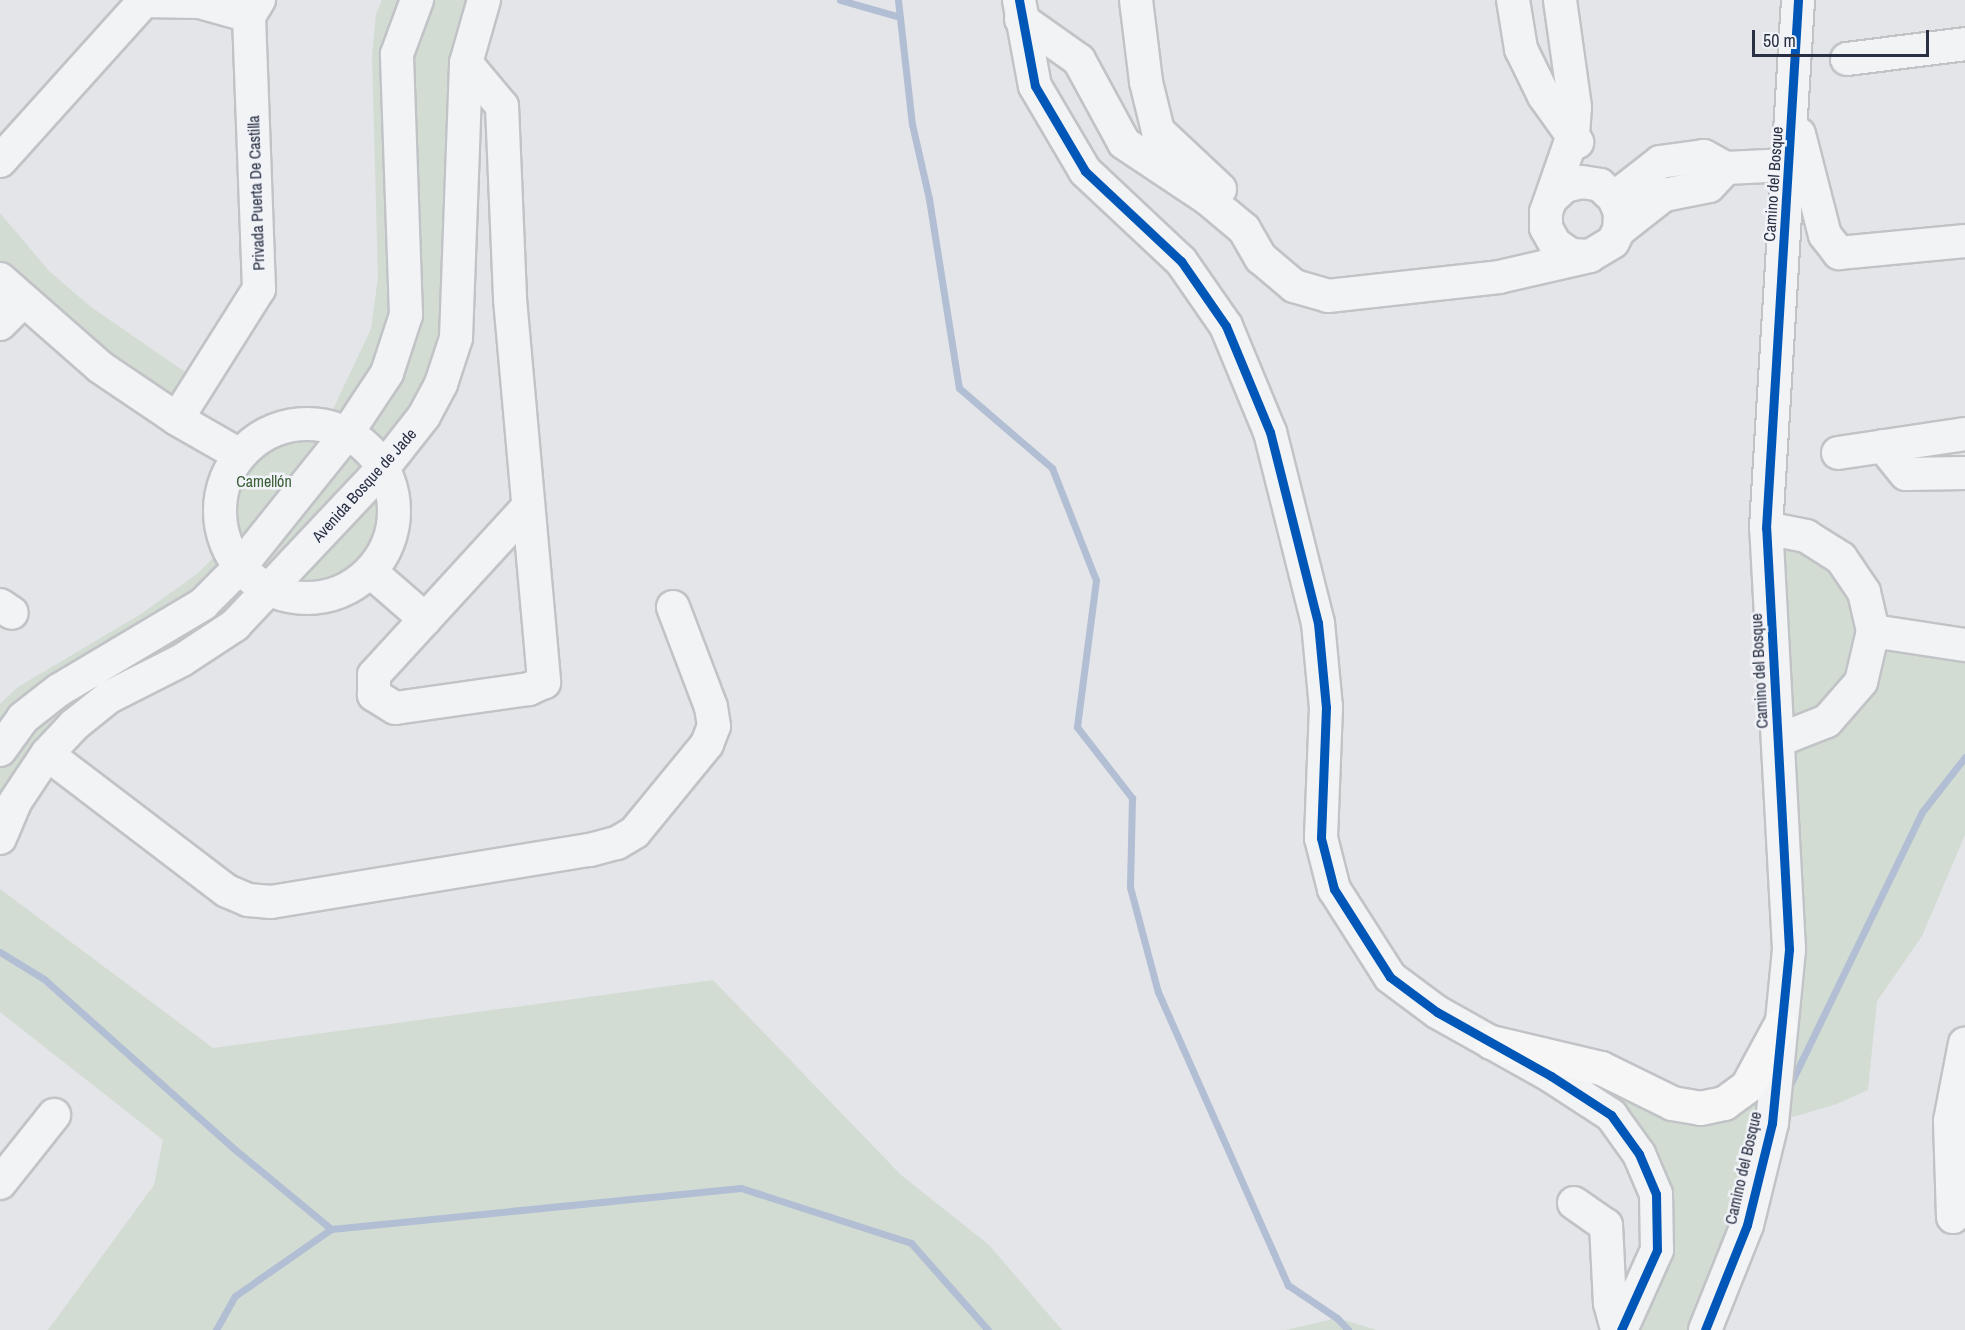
<!DOCTYPE html>
<html>
<head>
<meta charset="utf-8">
<style>
  body { margin:0 }
  #map { position:relative; width:1965px; height:1330px; overflow:hidden; background:#e3e5e8; font-family:"Archivo Narrow",sans-serif }
  div>[style] { position:absolute }
  .green>* { inset:0; background:#d2dcd3 }
  .stream>* { height:7px; margin:-3.5px; padding:0 3.5px; transform-origin:3.5px; border-radius:3.5px; background:#b1bed4 }
  .roads { filter:drop-shadow(2px 0 #c1c3c6) drop-shadow(-2px 0 #c1c3c6) drop-shadow(0 2px #c1c3c6) drop-shadow(0 -2px #c1c3c6) }
  .minor>* { height:32px; margin:-16px; padding:0 16px; transform-origin:16px; border-radius:16px; background:#f2f3f5 }
  .minor>.ring { margin:-16px; padding:0; box-sizing:content-box; background:none; border:32px solid #f2f3f5; border-radius:50% }
  .major>* { height:33px; margin:-16.5px; padding:0 16.5px; transform-origin:16.5px; border-radius:16.5px; background:#f6f6f7 }
  .cycleway>* { height:9px; margin:-4.5px; padding:0 4.5px; transform-origin:4.5px; border-radius:4.5px; background:#0057b8 }
  span { translate:-50% -50%; white-space:nowrap; text-align:center; line-height:1.15; -webkit-text-stroke:5px #f1f3f8; paint-order:stroke }
  .street-label { font-size:16px; color:#293043 }
  .park-label { font-size:16px; color:#3a5f36 }
  .scale { position:absolute; left:1752px; top:30px; width:177px; height:27px; box-sizing:border-box; border:3px solid #293043; border-top:0; padding-left:8px; font-size:18px; line-height:21px; white-space:nowrap; color:#293043; -webkit-text-stroke:4px #f1f3f8; paint-order:stroke }
</style>
</head>
<body>
<div id="map">
  <div class="green">
    <div style="clip-path:polygon(382px 0,484px 0,456px 338px,384px 467px,396px 510px,385px 553px,355px 585px,313px 599px,268px 591px,109px 697px,0 838px,0 704px,18px 687px,141px 614px,197px 574px,225px 546px,221px 532px,220px 491px,238px 454px,271px 430px,310px 422px,326px 424px,371px 329px,378px 277px,372px 57px,376px 14px)"></div>
    <div style="clip-path:polygon(0 213px,49px 271px,91px 307px,201px 383px,177px 419px,0 270px)"></div>
    <div style="clip-path:polygon(1766px 528px,1841px 558px,1873px 631px,1965px 645px,1965px 835px,1922px 936px,1877px 1001px,1868px 1090px,1837px 1104px,1772px 1123px,1706px 1330px,1621px 1330px,1656px 1194px,1543px 1053px,1724px 1103px,1780px 1025px)"></div>
    <div style="clip-path:polygon(0 889px,213px 1048px,713px 980px,901px 1175px,989px 1245px,1062px 1330px,48px 1330px,154px 1185px,163px 1140px,0 1012px)"></div>
    <div style="clip-path:polygon(1337px 1318px,1377px 1330px,1286px 1330px)"></div>
  </div>
  <div class="stream">
    <div style="left:840px;top:0;width:62px;rotate:15.8deg"></div>
    <div style="left:898px;top:0;width:125px;rotate:83.6deg"></div>
    <div style="left:912px;top:124px;width:77px;rotate:77.2deg"></div>
    <div style="left:929px;top:199px;width:191px;rotate:81deg"></div>
    <div style="left:959px;top:388px;width:123px;rotate:40.7deg"></div>
    <div style="left:1052px;top:468px;width:120px;rotate:68.6deg"></div>
    <div style="left:1096px;top:580px;width:148px;rotate:97.4deg"></div>
    <div style="left:1077px;top:727px;width:90px;rotate:52.2deg"></div>
    <div style="left:1132px;top:798px;width:89px;rotate:91.3deg"></div>
    <div style="left:1130px;top:887px;width:109px;rotate:75.1deg"></div>
    <div style="left:1158px;top:992px;width:321px;rotate:66.1deg"></div>
    <div style="left:1288px;top:1285px;width:59px;rotate:34deg"></div>
    <div style="left:1337px;top:1318px;width:16px;rotate:47deg"></div>
    <div style="left:0;top:952px;width:52px;rotate:31.5deg"></div>
    <div style="left:44px;top:979px;width:252px;rotate:41.8deg"></div>
    <div style="left:232px;top:1147px;width:129px;rotate:39.6deg"></div>
    <div style="left:1789px;top:1087px;width:305px;rotate:-64.2deg"></div>
    <div style="left:1922px;top:812px;width:70px;rotate:-52deg"></div>
    <div style="left:216px;top:1330px;width:39px;rotate:-61deg"></div>
    <div style="left:235px;top:1296px;width:117px;rotate:-34.9deg"></div>
    <div style="left:331px;top:1229px;width:412px;rotate:-5.7deg"></div>
    <div style="left:741px;top:1188px;width:179px;rotate:17.9deg"></div>
    <div style="left:911px;top:1243px;width:116px;rotate:48.5deg"></div>
  </div>
  <div class="roads">
    <div class="minor">
      <div style="left:1019px;top:0;width:87px;rotate:79.5deg"></div>
      <div style="left:1035px;top:86px;width:99px;rotate:59.5deg"></div>
      <div style="left:1085px;top:171px;width:132px;rotate:43.2deg"></div>
      <div style="left:1181px;top:261px;width:79px;rotate:55.3deg"></div>
      <div style="left:1226px;top:326px;width:115px;rotate:67.5deg"></div>
      <div style="left:1270px;top:432px;width:197px;rotate:75.9deg"></div>
      <div style="left:1318px;top:623px;width:84px;rotate:84.6deg"></div>
      <div style="left:1326px;top:707px;width:131px;rotate:92.2deg"></div>
      <div style="left:1321px;top:838px;width:53px;rotate:75.7deg"></div>
      <div style="left:1334px;top:889px;width:104px;rotate:57.5deg"></div>
      <div style="left:1390px;top:977px;width:59px;rotate:36.7deg"></div>
      <div style="left:1437px;top:1012px;width:131px;rotate:29.3deg"></div>
      <div style="left:1551px;top:1076px;width:72px;rotate:33deg"></div>
      <div style="left:1611px;top:1115px;width:48px;rotate:54.3deg"></div>
      <div style="left:1639px;top:1154px;width:43px;rotate:67deg"></div>
      <div style="left:1656px;top:1194px;width:56px;rotate:89deg"></div>
      <div style="left:1657px;top:1250px;width:88px;rotate:114.2deg"></div>
      <div style="left:1136px;top:0;width:83px;rotate:83deg"></div>
      <div style="left:1146px;top:82px;width:50px;rotate:76.2deg"></div>
      <div style="left:1158px;top:131px;width:85px;rotate:43.1deg"></div>
      <div style="left:1513px;top:0;width:50px;rotate:80.7deg"></div>
      <div style="left:1521px;top:49px;width:52px;rotate:63.9deg"></div>
      <div style="left:1544px;top:96px;width:57px;rotate:54.3deg"></div>
      <div style="left:1021px;top:19px;width:71px;rotate:35.3deg"></div>
      <div style="left:1079px;top:60px;width:94px;rotate:61.5deg"></div>
      <div style="left:1124px;top:143px;width:101px;rotate:33.7deg"></div>
      <div style="left:1208px;top:199px;width:47px;rotate:39.8deg"></div>
      <div style="left:1244px;top:229px;width:34px;rotate:60deg"></div>
      <div style="left:1261px;top:258px;width:43px;rotate:40.3deg"></div>
      <div style="left:1294px;top:286px;width:35px;rotate:16deg"></div>
      <div style="left:1328px;top:296px;width:172px;rotate:-6.3deg"></div>
      <div style="left:1499px;top:277px;width:93px;rotate:-13deg"></div>
      <div style="left:1847px;top:59px;width:119px;rotate:-7.2deg"></div>
      <div style="left:466px;top:63px;width:56px;rotate:50.1deg"></div>
      <div style="left:502px;top:106px;width:193px;rotate:87.6deg"></div>
      <div style="left:510px;top:299px;width:385px;rotate:84.9deg"></div>
      <div style="left:544px;top:682px;width:17px;rotate:155deg"></div>
      <div style="left:529px;top:689px;width:135px;rotate:171.9deg"></div>
      <div style="left:395px;top:708px;width:25px;rotate:-148deg"></div>
      <div style="left:374px;top:695px;width:20px;rotate:-90deg"></div>
      <div style="left:374px;top:675px;width:228px;rotate:-47.5deg"></div>
      <div style="left:1799px;top:134px;width:104px;rotate:75.6deg"></div>
      <div style="left:1825px;top:235px;width:23px;rotate:52deg"></div>
      <div style="left:1839px;top:253px;width:127px;rotate:-5.4deg"></div>
      <div style="left:0;top:161px;width:215px;rotate:-48deg"></div>
      <div style="left:144px;top:1px;width:56px;rotate:1deg"></div>
      <div style="left:200px;top:2px;width:51px;rotate:15.9deg"></div>
      <div style="left:1552px;top:198px;width:18px;rotate:-43deg"></div>
      <div style="left:1565px;top:186px;width:17px;rotate:-13deg"></div>
      <div style="left:1582px;top:182px;width:18px;rotate:9deg"></div>
      <div style="left:1600px;top:185px;width:19px;rotate:43deg"></div>
      <div style="left:1614px;top:198px;width:16px;rotate:68deg"></div>
      <div style="left:1620px;top:213px;width:17px;rotate:93deg"></div>
      <div style="left:1619px;top:230px;width:13px;rotate:117deg"></div>
      <div style="left:1613px;top:242px;width:27px;rotate:149deg"></div>
      <div style="left:1590px;top:256px;width:19px;rotate:-177deg"></div>
      <div style="left:1571px;top:255px;width:19px;rotate:-145deg"></div>
      <div style="left:1555px;top:244px;width:18px;rotate:-119deg"></div>
      <div style="left:1546px;top:228px;width:16px;rotate:-90deg"></div>
      <div style="left:1546px;top:212px;width:82px;rotate:-70.7deg"></div>
      <div style="left:1573px;top:135px;width:28px;rotate:-86deg"></div>
      <div style="left:1575px;top:107px;width:108px;rotate:-98deg"></div>
      <div style="left:1614px;top:198px;width:58px;rotate:-38deg"></div>
      <div style="left:1660px;top:162px;width:44px;rotate:-7.8deg"></div>
      <div style="left:1704px;top:156px;width:25px;rotate:29deg"></div>
      <div style="left:1726px;top:168px;width:62px;rotate:-2.8deg"></div>
      <div style="left:1619px;top:230px;width:57px;rotate:-37.9deg"></div>
      <div style="left:1664px;top:195px;width:46px;rotate:-11.3deg"></div>
      <div style="left:1709px;top:186px;width:25px;rotate:-47deg"></div>
      <div style="left:0;top:279px;width:133px;rotate:41.3deg"></div>
      <div style="left:100px;top:367px;width:93px;rotate:34deg"></div>
      <div style="left:177px;top:419px;width:70px;rotate:29.8deg"></div>
      <div style="left:0;top:324px;width:31px;rotate:-45deg"></div>
      <div style="left:177px;top:419px;width:154px;rotate:-57.8deg"></div>
      <div style="left:259px;top:289px;width:273px;rotate:-92.1deg"></div>
      <div style="left:249px;top:16px;width:19px;rotate:-58deg"></div>
      <div class="ring" style="left:220px;top:424px;width:142px;height:142px"></div>
      <div style="left:1883px;top:446px;width:36px;rotate:51deg"></div>
      <div style="left:1906px;top:474px;width:59px;rotate:-1deg"></div>
      <div style="left:1838px;top:453px;width:128px;rotate:-8.5deg"></div>
      <div style="left:1766px;top:528px;width:41px;rotate:11.3deg"></div>
      <div style="left:1806px;top:536px;width:41px;rotate:32.2deg"></div>
      <div style="left:1841px;top:558px;width:41px;rotate:55.9deg"></div>
      <div style="left:1864px;top:592px;width:40px;rotate:77deg"></div>
      <div style="left:1873px;top:631px;width:52px;rotate:103.2deg"></div>
      <div style="left:1861px;top:682px;width:52px;rotate:131.1deg"></div>
      <div style="left:1827px;top:721px;width:52px;rotate:158.4deg"></div>
      <div style="left:371px;top:572px;width:72px;rotate:41deg"></div>
      <div style="left:0;top:605px;width:14px;rotate:34deg"></div>
      <div style="left:1873px;top:631px;width:93px;rotate:8.7deg"></div>
      <div style="left:0;top:750px;width:39px;rotate:-54deg"></div>
      <div style="left:23px;top:718px;width:46px;rotate:-37.9deg"></div>
      <div style="left:59px;top:690px;width:168px;rotate:-30.8deg"></div>
      <div style="left:203px;top:604px;width:51px;rotate:-45deg"></div>
      <div style="left:239px;top:568px;width:174px;rotate:-51.3deg"></div>
      <div style="left:348px;top:432px;width:71px;rotate:-56.5deg"></div>
      <div style="left:387px;top:373px;width:61px;rotate:-71.9deg"></div>
      <div style="left:406px;top:315px;width:261px;rotate:-92deg"></div>
      <div style="left:397px;top:54px;width:58px;rotate:-69.7deg"></div>
      <div style="left:47px;top:754px;width:226px;rotate:37.3deg"></div>
      <div style="left:227px;top:891px;width:23px;rotate:23deg"></div>
      <div style="left:248px;top:900px;width:23px;rotate:5deg"></div>
      <div style="left:271px;top:902px;width:323px;rotate:-9.3deg"></div>
      <div style="left:590px;top:850px;width:28px;rotate:-15deg"></div>
      <div style="left:617px;top:843px;width:21px;rotate:-31deg"></div>
      <div style="left:635px;top:832px;width:114px;rotate:-50.7deg"></div>
      <div style="left:707px;top:744px;width:19px;rotate:-69deg"></div>
      <div style="left:714px;top:726px;width:19px;rotate:-99deg"></div>
      <div style="left:711px;top:707px;width:107px;rotate:-110.8deg"></div>
      <div style="left:0;top:838px;width:39px;rotate:-67deg"></div>
      <div style="left:15px;top:802px;width:58px;rotate:-56.3deg"></div>
      <div style="left:47px;top:754px;width:40px;rotate:-47deg"></div>
      <div style="left:74px;top:725px;width:45px;rotate:-38.7deg"></div>
      <div style="left:109px;top:697px;width:82px;rotate:-26.9deg"></div>
      <div style="left:182px;top:660px;width:64px;rotate:-33.4deg"></div>
      <div style="left:235px;top:625px;width:217px;rotate:-46.7deg"></div>
      <div style="left:384px;top:467px;width:65px;rotate:-51.9deg"></div>
      <div style="left:424px;top:416px;width:36px;rotate:-62deg"></div>
      <div style="left:441px;top:384px;width:48px;rotate:-71.9deg"></div>
      <div style="left:456px;top:338px;width:275px;rotate:-87.9deg"></div>
      <div style="left:466px;top:63px;width:66px;rotate:-74.1deg"></div>
      <div style="left:0;top:1183px;width:87px;rotate:-51.5deg"></div>
      <div style="left:1574px;top:1203px;width:39px;rotate:35deg"></div>
      <div style="left:1606px;top:1225px;width:78px;rotate:87.1deg"></div>
      <div style="left:1610px;top:1303px;width:28px;rotate:75deg"></div>
      <div style="left:1953px;top:1217px;width:96px;rotate:-91.8deg"></div>
      <div style="left:1950px;top:1121px;width:79px;rotate:-79.1deg"></div>
      <div style="left:1705px;top:1330px;width:113px;rotate:-68.2deg"></div>
      <div style="left:1747px;top:1225px;width:105px;rotate:-76.2deg"></div>
      <div style="left:1772px;top:1123px;width:175px;rotate:-84.4deg"></div>
      <div style="left:1789px;top:949px;width:422px;rotate:-93.1deg"></div>
      <div style="left:1766px;top:528px;width:529px;rotate:-86.53deg"></div>
    </div>
    <div class="major">
      <div style="left:1491px;top:1042px;width:113px;rotate:13.3deg"></div>
      <div style="left:1601px;top:1068px;width:79px;rotate:26.2deg"></div>
      <div style="left:1672px;top:1103px;width:28px;rotate:10deg"></div>
      <div style="left:1700px;top:1108px;width:25px;rotate:-12deg"></div>
      <div style="left:1724px;top:1103px;width:29px;rotate:-36deg"></div>
      <div style="left:1747px;top:1086px;width:69px;rotate:-61.6deg"></div>
    </div>
  </div>
  <div class="cycleway">
    <div style="left:1019px;top:0;width:87px;rotate:79.5deg"></div>
    <div style="left:1035px;top:86px;width:99px;rotate:59.5deg"></div>
    <div style="left:1085px;top:171px;width:132px;rotate:43.2deg"></div>
    <div style="left:1181px;top:261px;width:79px;rotate:55.3deg"></div>
    <div style="left:1226px;top:326px;width:115px;rotate:67.5deg"></div>
    <div style="left:1270px;top:432px;width:197px;rotate:75.9deg"></div>
    <div style="left:1318px;top:623px;width:84px;rotate:84.6deg"></div>
    <div style="left:1326px;top:707px;width:131px;rotate:92.2deg"></div>
    <div style="left:1321px;top:838px;width:53px;rotate:75.7deg"></div>
    <div style="left:1334px;top:889px;width:104px;rotate:57.5deg"></div>
    <div style="left:1390px;top:977px;width:59px;rotate:36.7deg"></div>
    <div style="left:1437px;top:1012px;width:131px;rotate:29.3deg"></div>
    <div style="left:1551px;top:1076px;width:72px;rotate:33deg"></div>
    <div style="left:1611px;top:1115px;width:48px;rotate:54.3deg"></div>
    <div style="left:1639px;top:1154px;width:43px;rotate:67deg"></div>
    <div style="left:1656px;top:1194px;width:56px;rotate:89deg"></div>
    <div style="left:1657px;top:1250px;width:88px;rotate:114.2deg"></div>
    <div style="left:1705px;top:1330px;width:113px;rotate:-68.2deg"></div>
    <div style="left:1747px;top:1225px;width:105px;rotate:-76.2deg"></div>
    <div style="left:1772px;top:1123px;width:175px;rotate:-84.4deg"></div>
    <div style="left:1789px;top:949px;width:422px;rotate:-93.1deg"></div>
    <div style="left:1766px;top:528px;width:529px;rotate:-86.53deg"></div>
  </div>
  <div class="street-label">
    <span style="left:1773px;top:184px;rotate:-86deg">Camino del Bosque</span>
    <span style="left:256px;top:193px;rotate:-92deg">Privada Puerta De Castilla</span>
    <span style="left:364px;top:485px;rotate:-48deg">Avenida Bosque de Jade</span>
    <span style="left:1759px;top:671px;rotate:-93deg">Camino del Bosque</span>
    <span style="left:1743px;top:1168px;rotate:-77deg">Camino del Bosque</span>
  </div>
  <div class="park-label">
    <span style="left:264px;top:481px">Camellón</span>
  </div>
  <div class="scale">50 m</div>
</div>
</body>
</html>
